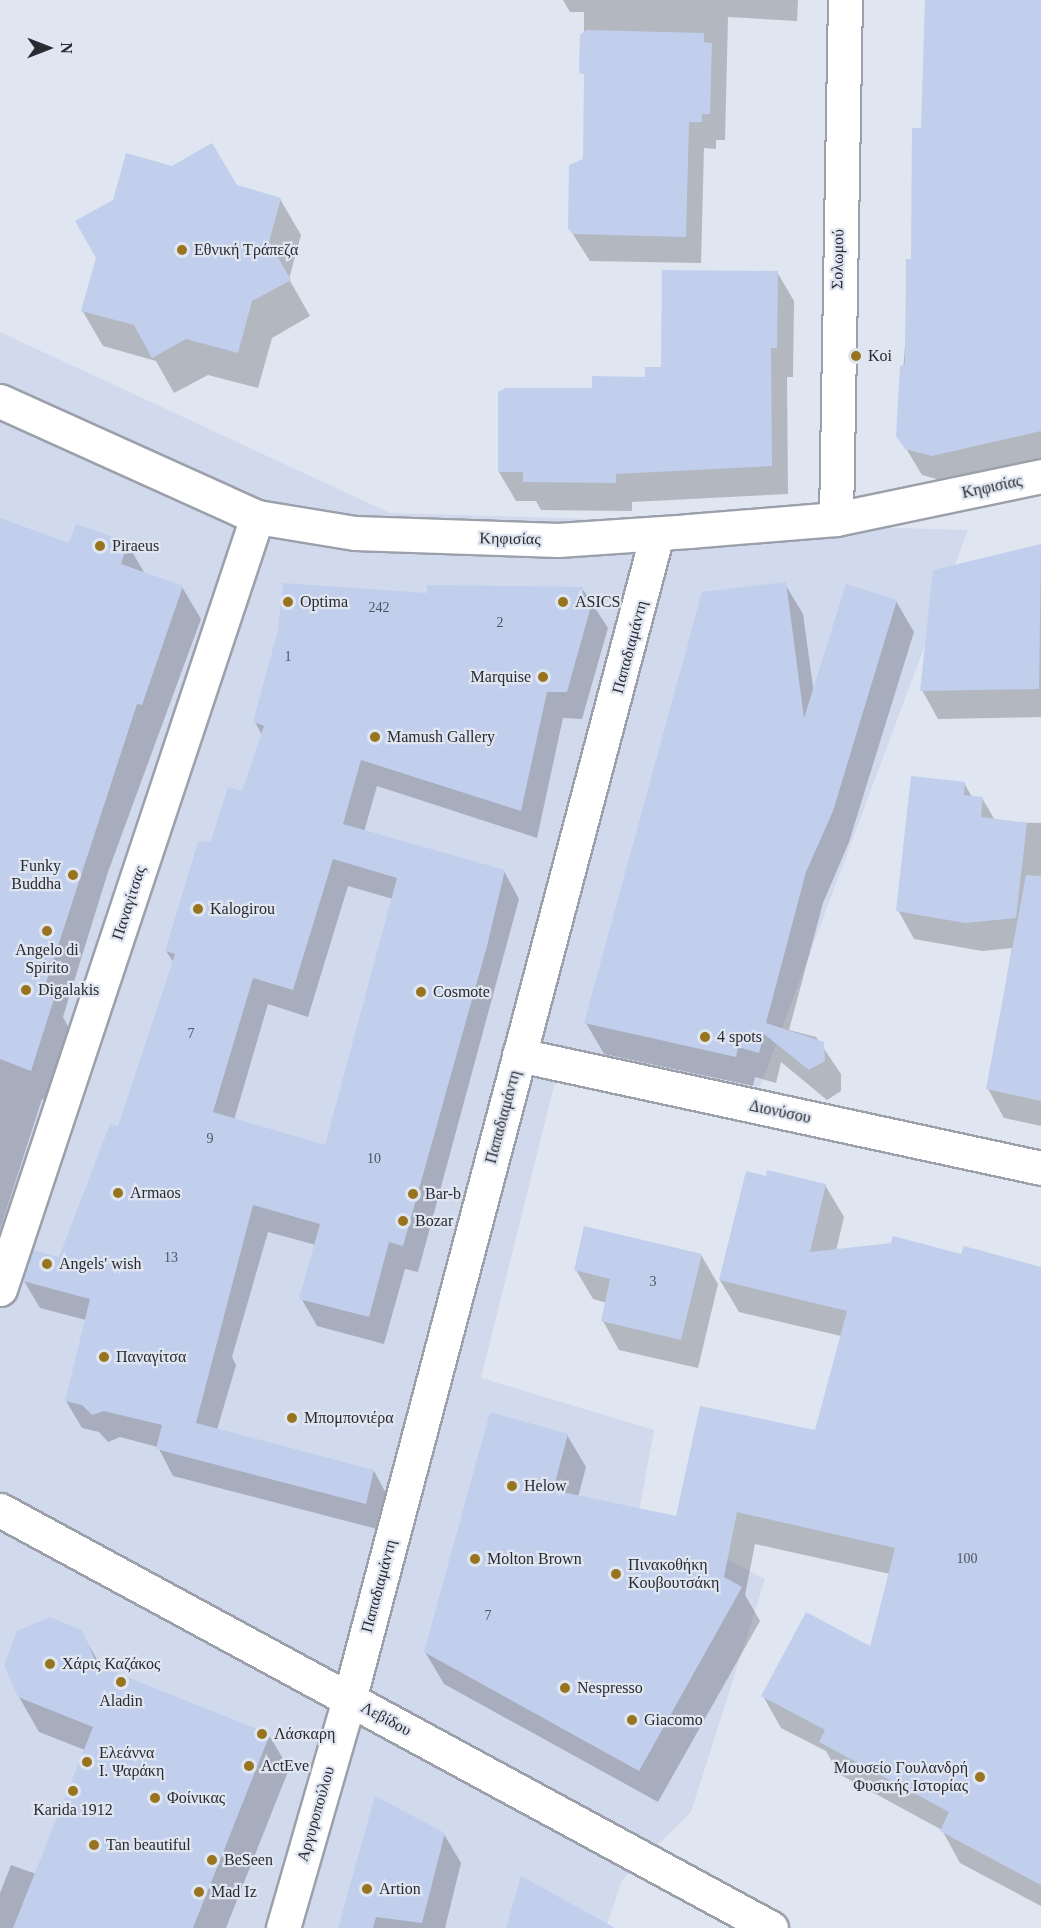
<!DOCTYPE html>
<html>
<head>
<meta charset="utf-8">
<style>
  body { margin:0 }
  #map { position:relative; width:1041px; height:1928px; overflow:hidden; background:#dfe5f1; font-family:Georgia,serif }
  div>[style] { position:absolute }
  .built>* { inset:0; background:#d1d9ec }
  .shadow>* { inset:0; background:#0003 }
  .building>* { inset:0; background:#c1cfed }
  .roads { filter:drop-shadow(2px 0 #9ba0ab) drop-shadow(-2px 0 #9ba0ab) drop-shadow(0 2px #9ba0ab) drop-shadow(0 -2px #9ba0ab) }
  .minor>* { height:33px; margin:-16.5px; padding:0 16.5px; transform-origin:16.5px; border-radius:16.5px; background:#fff }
  .tertiary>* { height:33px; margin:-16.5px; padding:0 16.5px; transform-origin:16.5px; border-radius:16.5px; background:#fff }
  .primary>* { height:33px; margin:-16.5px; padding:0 16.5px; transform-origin:16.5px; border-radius:16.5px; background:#fff }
  .dots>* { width:16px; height:16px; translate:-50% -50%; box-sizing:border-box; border:3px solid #dfe5f1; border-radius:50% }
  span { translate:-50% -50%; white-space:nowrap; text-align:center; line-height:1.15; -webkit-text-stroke:4.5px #dfe5f1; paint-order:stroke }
  .number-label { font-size:14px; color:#4f545f }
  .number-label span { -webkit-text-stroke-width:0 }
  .poi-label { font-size:16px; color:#292b30 }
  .left { translate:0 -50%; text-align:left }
  .right { translate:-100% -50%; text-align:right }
  .street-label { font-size:16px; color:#292b30 }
  .north { position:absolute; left:18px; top:18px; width:60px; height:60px; -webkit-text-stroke:4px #dfe5f1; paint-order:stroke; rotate:90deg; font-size:16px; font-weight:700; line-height:24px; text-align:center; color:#292b30 }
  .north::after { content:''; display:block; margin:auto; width:21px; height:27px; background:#292b30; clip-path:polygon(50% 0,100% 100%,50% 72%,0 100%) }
</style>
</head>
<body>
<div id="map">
  <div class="built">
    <div style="clip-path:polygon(0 332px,390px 513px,968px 530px,760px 1087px,563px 1050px,481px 1378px,654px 1430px,639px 1513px,765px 1579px,691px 1812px,622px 1880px,606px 1928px,0 1928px)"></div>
  </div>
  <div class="shadow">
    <div style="clip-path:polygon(563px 0,798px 0,797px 21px,728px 17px,725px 140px,716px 140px,716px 149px,704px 148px,701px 263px,590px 261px,569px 228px,584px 160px,584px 12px,570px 12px)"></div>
    <div style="clip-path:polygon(927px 0,1041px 0,1041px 461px,948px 482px,922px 475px,898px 435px,922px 130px)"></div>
    <div style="clip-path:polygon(236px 187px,280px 199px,301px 235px,289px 279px,310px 316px,272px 338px,258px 388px,208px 375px,174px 393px,156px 361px,103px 346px,82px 310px)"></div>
    <div style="clip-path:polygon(777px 272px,794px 301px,793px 377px,787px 377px,788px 494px,632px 502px,632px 511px,541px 510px,536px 501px,516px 501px,499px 472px,499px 393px,593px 390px,647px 378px)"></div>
    <div style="clip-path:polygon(0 519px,70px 545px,127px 543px,145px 574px,182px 587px,201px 619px,108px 872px,63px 1017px,71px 1032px,49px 1102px,42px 1099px,0 1230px)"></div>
    <div style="clip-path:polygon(1041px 547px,1041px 717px,938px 719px,922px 690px,934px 571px)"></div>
    <div style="clip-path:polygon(785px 584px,803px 614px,814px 694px,896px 601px,914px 632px,849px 842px,823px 903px,789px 1030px,816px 1037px,841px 1074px,841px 1091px,827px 1100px,781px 1062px,776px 1083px,755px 1077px,753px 1086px,604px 1054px,586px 1023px)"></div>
    <div style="clip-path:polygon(evenodd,582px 588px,608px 628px,582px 719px,563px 718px,537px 838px,377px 786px,364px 832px,504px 871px,519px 899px,418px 1272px,405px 1269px,384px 1344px,317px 1326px,301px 1298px,316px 1245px,268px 1232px,232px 1357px,236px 1365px,217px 1430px,374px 1471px,389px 1499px,381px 1530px,173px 1476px,158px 1447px,120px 1437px,108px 1442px,99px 1432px,82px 1428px,66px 1401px,86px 1320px,40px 1308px,24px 1281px,60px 1258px,119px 1128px,174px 963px,166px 951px,212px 842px,243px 793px,262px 735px,255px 722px,429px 595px,582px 588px,348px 886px,393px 899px,327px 1147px,234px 1120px,268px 1004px,308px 1017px,348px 886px)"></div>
    <div style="clip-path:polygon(964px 783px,972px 797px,982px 798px,996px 822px,1041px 823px,1041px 1126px,1004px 1118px,988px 1089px,1012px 948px,982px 951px,914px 939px,898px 910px)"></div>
    <div style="clip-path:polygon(767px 1178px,825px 1185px,844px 1217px,836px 1251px,962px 1256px,1041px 1269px,1041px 1906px,960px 1863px,942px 1830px,839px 1774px,826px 1751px,781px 1728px,763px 1696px,871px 1649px,890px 1574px,755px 1544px,745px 1595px,760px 1621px,658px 1802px,444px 1684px,425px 1652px,567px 1435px,586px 1467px,578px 1497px,677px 1518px,816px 1432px,841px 1336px,739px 1312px,720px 1280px)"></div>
    <div style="clip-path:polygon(701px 1255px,718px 1284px,698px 1368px,619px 1350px,603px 1321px,607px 1303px,593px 1299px,576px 1270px)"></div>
    <div style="clip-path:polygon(81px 1632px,102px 1668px,269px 1735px,289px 1769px,226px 1928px,0 1928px,0 1893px,11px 1865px,36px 1874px,85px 1750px,39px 1732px,19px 1697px)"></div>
    <div style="clip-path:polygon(444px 1834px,461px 1863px,445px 1928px,341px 1928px)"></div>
  </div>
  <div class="building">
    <div style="clip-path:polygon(925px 0,1041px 0,1041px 431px,932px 456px,905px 449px,896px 436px,900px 366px,905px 365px,906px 259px,911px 259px,912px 128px,921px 128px)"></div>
    <div style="clip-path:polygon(586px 30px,704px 33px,704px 42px,712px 43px,710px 114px,702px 114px,702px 122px,689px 122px,686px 237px,574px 234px,568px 229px,569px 165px,583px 159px,584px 74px,579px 73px,580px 35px)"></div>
    <div style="clip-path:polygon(212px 143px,237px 185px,281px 198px,269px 242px,291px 280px,252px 301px,238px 353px,186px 339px,152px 358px,134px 325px,81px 311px,96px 258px,75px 221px,113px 200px,126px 153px,172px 166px)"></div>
    <div style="clip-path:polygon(662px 270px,778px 271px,777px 348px,771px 348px,772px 466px,616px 474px,616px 483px,523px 482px,523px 472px,498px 472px,498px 392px,506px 388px,592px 388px,592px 376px,645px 377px,645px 367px,661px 367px)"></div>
    <div style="clip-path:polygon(0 518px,69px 543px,76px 524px,128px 542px,121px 564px,183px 586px,142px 705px,137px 704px,42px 995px,54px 999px,31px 1071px,0 1059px)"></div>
    <div style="clip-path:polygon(1041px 544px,1039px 689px,920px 691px,933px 570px)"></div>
    <div style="clip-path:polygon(786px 582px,804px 718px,846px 584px,897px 600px,833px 811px,806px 872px,766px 1023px,824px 1042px,825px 1061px,809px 1070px,764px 1034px,759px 1053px,738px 1047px,736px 1057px,584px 1023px,702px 592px)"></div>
    <div style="clip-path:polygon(evenodd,283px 583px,427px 593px,427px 585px,583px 587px,583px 597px,593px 599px,567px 692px,547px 692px,521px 811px,361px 760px,343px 824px,505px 870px,487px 946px,403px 1246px,389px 1242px,369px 1317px,299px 1299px,320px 1224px,253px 1205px,196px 1423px,374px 1470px,366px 1504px,156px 1449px,162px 1425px,104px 1411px,92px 1415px,82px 1405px,65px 1401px,90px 1299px,23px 1281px,33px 1250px,59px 1257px,110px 1124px,118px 1126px,175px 954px,165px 951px,198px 842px,211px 841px,228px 787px,242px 791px,264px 726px,253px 722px,278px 630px,283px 583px,333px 859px,397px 878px,325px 1145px,213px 1112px,253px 978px,293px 990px,333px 859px)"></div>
    <div style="clip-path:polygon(911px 776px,965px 782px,964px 795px,983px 797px,981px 817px,1027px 823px,1016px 918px,965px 923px,896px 911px)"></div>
    <div style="clip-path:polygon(1026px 875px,1041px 876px,1041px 1101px,986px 1089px)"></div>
    <div style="clip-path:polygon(767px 1170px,826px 1184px,810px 1252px,891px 1243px,893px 1236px,961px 1254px,964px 1246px,1041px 1267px,1041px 1885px,940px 1831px,949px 1812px,819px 1742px,825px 1730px,761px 1696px,806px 1612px,870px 1646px,895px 1548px,737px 1512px,724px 1577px,742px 1587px,639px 1771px,424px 1652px,490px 1412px,568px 1434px,553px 1490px,676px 1516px,700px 1406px,815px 1430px,847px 1311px,719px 1280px,746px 1171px,766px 1176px)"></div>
    <div style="clip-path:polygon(584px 1226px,702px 1254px,681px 1340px,601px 1321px,610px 1279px,574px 1270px)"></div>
    <div style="clip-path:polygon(50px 1617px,82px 1630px,97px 1665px,270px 1734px,193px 1928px,13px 1928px,93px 1727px,18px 1697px,4px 1665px,17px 1631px)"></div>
    <div style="clip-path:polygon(375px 1796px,445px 1833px,422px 1923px,376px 1917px,373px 1928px,338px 1928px)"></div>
    <div style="clip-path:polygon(521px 1876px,615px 1928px,506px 1928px)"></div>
  </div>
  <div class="roads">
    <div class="minor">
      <div style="left:836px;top:519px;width:519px;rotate:-89.01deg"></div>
      <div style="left:519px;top:1055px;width:534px;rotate:12.21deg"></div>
      <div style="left:0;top:1289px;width:814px;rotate:-71.59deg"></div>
      <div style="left:283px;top:1928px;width:237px;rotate:-73.9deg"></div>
      <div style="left:349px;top:1700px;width:1206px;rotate:-75.2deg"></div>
    </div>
    <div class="tertiary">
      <div style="left:0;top:1510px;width:877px;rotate:28.46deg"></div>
    </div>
    <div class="primary">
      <div style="left:0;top:401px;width:282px;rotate:24.3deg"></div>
      <div style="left:257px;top:517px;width:99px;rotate:9.3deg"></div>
      <div style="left:355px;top:533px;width:203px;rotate:2deg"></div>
      <div style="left:558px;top:540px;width:131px;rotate:-3.9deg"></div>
      <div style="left:689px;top:531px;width:147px;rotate:-4.7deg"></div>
      <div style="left:836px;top:519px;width:209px;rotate:-11.8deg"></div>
    </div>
  </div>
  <div class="dots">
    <div style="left:182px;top:250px;background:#97741d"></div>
    <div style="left:856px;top:356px;background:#97741d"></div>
    <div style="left:100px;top:546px;background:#97741d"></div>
    <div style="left:288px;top:602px;background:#97741d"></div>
    <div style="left:563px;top:602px;background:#97741d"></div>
    <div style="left:543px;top:677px;background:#97741d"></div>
    <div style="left:375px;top:737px;background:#97741d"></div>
    <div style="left:73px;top:875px;background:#97741d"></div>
    <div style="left:198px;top:909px;background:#97741d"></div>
    <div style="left:47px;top:931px;background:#97741d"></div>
    <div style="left:26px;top:990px;background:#97741d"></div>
    <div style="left:421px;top:992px;background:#97741d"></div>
    <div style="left:705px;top:1037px;background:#97741d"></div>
    <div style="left:118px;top:1193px;background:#97741d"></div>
    <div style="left:413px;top:1194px;background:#97741d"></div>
    <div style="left:403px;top:1221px;background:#97741d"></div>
    <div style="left:47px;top:1264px;background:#97741d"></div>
    <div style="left:104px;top:1357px;background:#97741d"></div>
    <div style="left:292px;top:1418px;background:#97741d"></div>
    <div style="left:512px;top:1486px;background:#97741d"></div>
    <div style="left:475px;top:1559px;background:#97741d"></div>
    <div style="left:616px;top:1574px;background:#97741d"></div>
    <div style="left:50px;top:1664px;background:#97741d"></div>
    <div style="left:121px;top:1682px;background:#97741d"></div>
    <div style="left:565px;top:1688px;background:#97741d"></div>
    <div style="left:632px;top:1720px;background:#97741d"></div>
    <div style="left:262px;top:1734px;background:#97741d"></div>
    <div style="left:87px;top:1762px;background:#97741d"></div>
    <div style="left:249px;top:1766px;background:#97741d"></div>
    <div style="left:980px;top:1777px;background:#97741d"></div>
    <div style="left:73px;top:1791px;background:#97741d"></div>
    <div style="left:155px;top:1798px;background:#97741d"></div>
    <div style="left:94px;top:1845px;background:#97741d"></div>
    <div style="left:212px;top:1860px;background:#97741d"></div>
    <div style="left:367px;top:1889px;background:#97741d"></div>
    <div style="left:199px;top:1892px;background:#97741d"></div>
  </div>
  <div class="number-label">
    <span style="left:379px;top:608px">242</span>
    <span style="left:500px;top:623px">2</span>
    <span style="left:288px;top:657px">1</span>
    <span style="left:191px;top:1034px">7</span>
    <span style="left:210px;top:1139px">9</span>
    <span style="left:374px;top:1159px">10</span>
    <span style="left:171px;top:1258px">13</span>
    <span style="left:653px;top:1282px">3</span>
    <span style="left:967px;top:1559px">100</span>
    <span style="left:488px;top:1616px">7</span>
  </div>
  <div class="poi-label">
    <span class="left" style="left:194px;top:250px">Εθνική Τράπεζα</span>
    <span class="left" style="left:868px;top:356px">Koi</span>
    <span class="left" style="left:112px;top:546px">Piraeus</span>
    <span class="left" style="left:300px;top:602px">Optima</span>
    <span class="left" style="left:575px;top:602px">ASICS</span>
    <span class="right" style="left:531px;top:677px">Marquise</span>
    <span class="left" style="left:387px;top:737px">Mamush Gallery</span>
    <span class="right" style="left:61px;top:875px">Funky<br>Buddha</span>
    <span class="left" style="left:210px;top:909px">Kalogirou</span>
    <span style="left:47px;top:959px">Angelo di<br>Spirito</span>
    <span class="left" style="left:38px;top:990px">Digalakis</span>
    <span class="left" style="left:433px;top:992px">Cosmote</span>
    <span class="left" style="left:717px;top:1037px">4 spots</span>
    <span class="left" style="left:130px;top:1193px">Armaos</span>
    <span class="left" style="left:425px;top:1194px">Bar-b</span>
    <span class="left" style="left:415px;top:1221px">Bozar</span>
    <span class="left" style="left:59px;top:1264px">Angels' wish</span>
    <span class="left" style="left:116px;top:1357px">Παναγίτσα</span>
    <span class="left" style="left:304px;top:1418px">Μπομπονιέρα</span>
    <span class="left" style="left:524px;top:1486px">Helow</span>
    <span class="left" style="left:487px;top:1559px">Molton Brown</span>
    <span class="left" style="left:628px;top:1574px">Πινακοθήκη<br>Κουβουτσάκη</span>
    <span class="left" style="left:62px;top:1664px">Χάρις Καζάκος</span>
    <span class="left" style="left:577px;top:1688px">Nespresso</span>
    <span style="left:121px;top:1701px">Aladin</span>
    <span class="left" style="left:644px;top:1720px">Giacomo</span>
    <span class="left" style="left:274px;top:1734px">Λάσκαρη</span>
    <span class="left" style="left:99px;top:1762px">Ελεάννα<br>Ι. Ψαράκη</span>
    <span class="left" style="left:261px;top:1766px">ActEve</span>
    <span class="right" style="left:968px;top:1777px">Μουσείο Γουλανδρή<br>Φυσικής Ιστορίας</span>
    <span class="left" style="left:167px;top:1798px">Φοίνικας</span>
    <span style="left:73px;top:1810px">Karida 1912</span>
    <span class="left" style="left:106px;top:1845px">Tan beautiful</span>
    <span class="left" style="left:224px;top:1860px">BeSeen</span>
    <span class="left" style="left:379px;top:1889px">Artion</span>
    <span class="left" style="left:211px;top:1892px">Mad Iz</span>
  </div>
  <div class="street-label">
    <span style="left:838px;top:259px;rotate:-89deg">Σολωμού</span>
    <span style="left:992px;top:487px;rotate:-12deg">Κηφισίας</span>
    <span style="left:510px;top:539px;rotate:1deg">Κηφισίας</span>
    <span style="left:630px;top:647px;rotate:-75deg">Παπαδιαμάντη</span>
    <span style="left:129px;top:903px;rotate:-72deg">Παναγίτσας</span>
    <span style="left:780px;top:1112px;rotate:12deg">Διονύσου</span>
    <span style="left:503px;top:1117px;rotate:-75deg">Παπαδιαμάντη</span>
    <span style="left:379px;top:1586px;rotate:-75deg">Παπαδιαμάντη</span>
    <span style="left:386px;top:1719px;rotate:28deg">Λεβίδου</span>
    <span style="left:316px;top:1814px;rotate:-74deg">Αργυροπούλου</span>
  </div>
  <div class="north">N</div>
</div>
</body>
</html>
